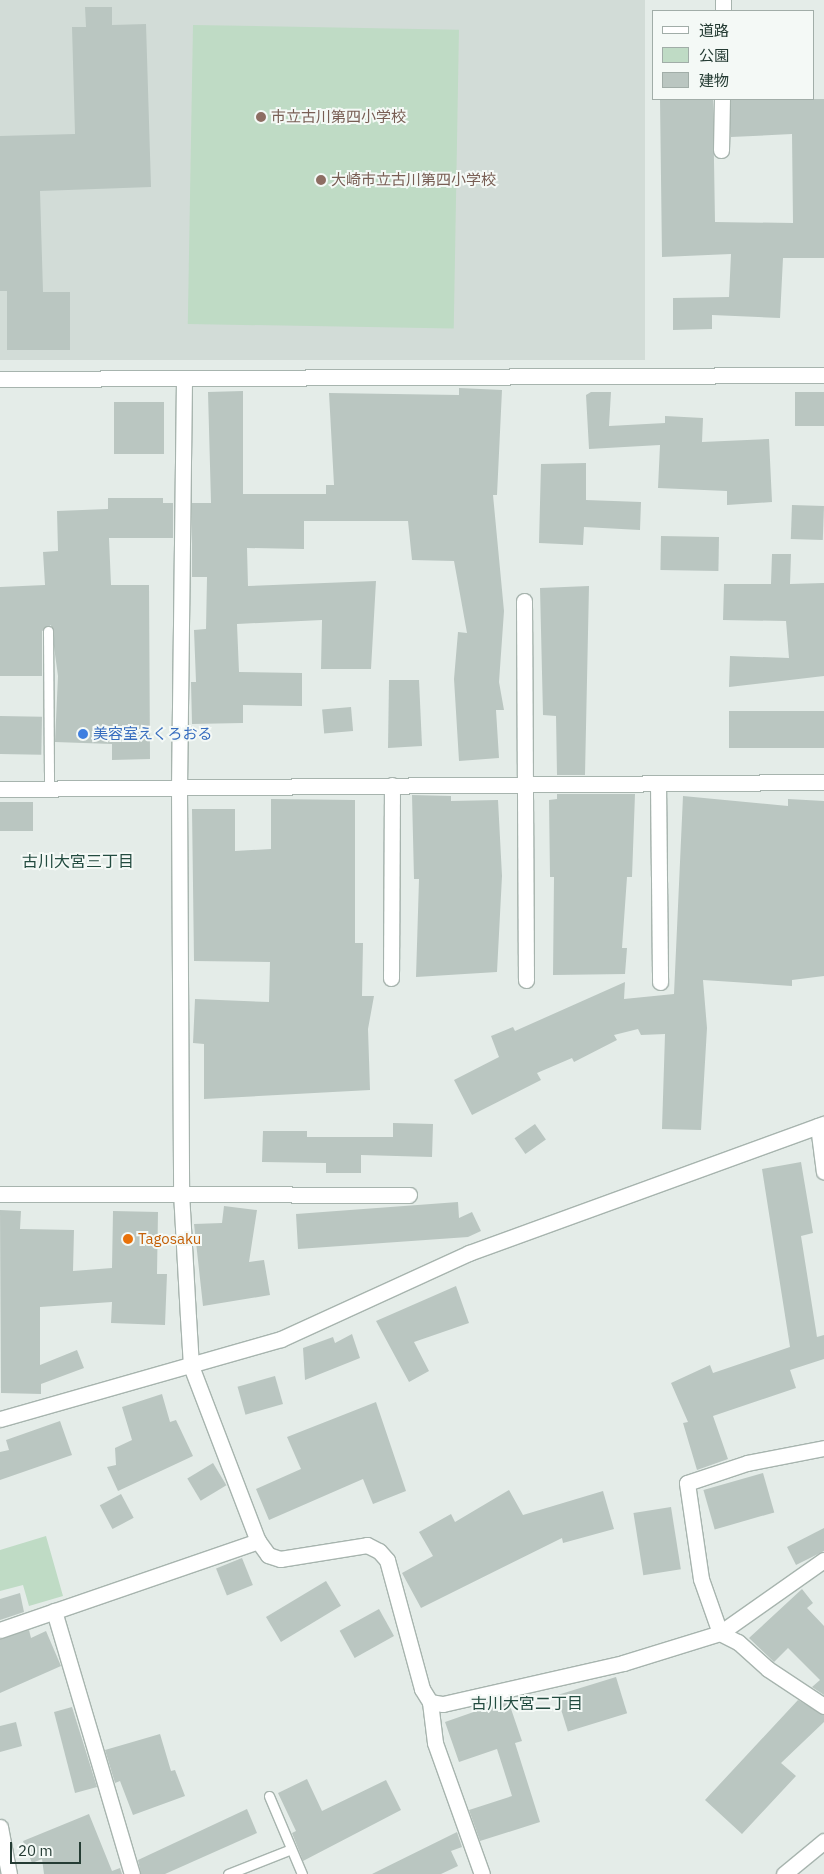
<!DOCTYPE html>
<html>
<head>
<meta charset="utf-8">
<style>
  body { margin:0 }
  #map { position:relative; width:824px; height:1874px; overflow:hidden; background:#e4ece8; font-family:"IBM Plex Sans","Noto Sans JP",sans-serif }
  div>[style] { position:absolute }
  .built>* { inset:0; background:#d2dcd7; transform-origin:0 0 }
  .green>* { inset:0; background:#bfdbc5; transform-origin:0 0 }
  .building>* { inset:0; background:#bac6c1; transform-origin:0 0 }
  .roads { filter:drop-shadow(1px 0 #a7b4ae) drop-shadow(-1px 0 #a7b4ae) drop-shadow(0 1px #a7b4ae) drop-shadow(0 -1px #a7b4ae) }
  .service>* { height:9px; margin:-4.5px; padding:0 4.5px; transform-origin:4.5px; border-radius:4.5px; background:#fff }
  .minor>* { height:15px; margin:-7.5px; padding:0 7.5px; transform-origin:7.5px; border-radius:7.5px; background:#fff }
  .dots>* { width:14px; height:14px; translate:-50% -50%; box-sizing:border-box; border:2px solid #f4f9f6; border-radius:50% }
  span { translate:-50% -50%; white-space:nowrap; text-align:center; line-height:1.15; -webkit-text-stroke:4px #f4f9f6; paint-order:stroke }
  .education-label { font-size:15px; color:#785e54 }
  .left { translate:0 -50%; text-align:left }
  .shop-label { font-size:15px; color:#366cbe }
  .food-label { font-size:15px; color:#c56008 }
  .neighbourhood-label { font-size:16px; color:#234c40 }
  .legend { position:absolute; left:652px; top:10px; width:162px; height:90px; box-sizing:border-box; background:#f4f9f6; border:1px solid #a1ada8; margin:0; padding:6px 9px; list-style:none; font-size:15px; color:#253c34 }
  .legend li { display:flex; align-items:center; gap:10px; height:25px }
  .legend b { width:25px; border:1px solid #a1ada8 }
  .scale { position:absolute; left:10px; top:1842px; width:71px; height:22px; box-sizing:border-box; border:2px solid #253c34; border-top:0; padding-left:6px; font-size:15px; line-height:18px; white-space:nowrap; color:#253c34; -webkit-text-stroke:4px #f4f9f6; paint-order:stroke }
</style>
</head>
<body>
<div id="map">
  <div class="built">
    <div style="left:0;top:0;width:645px;height:360px"></div>
  </div>
  <div class="green">
    <div style="left:193px;top:25px;width:266px;height:299px;rotate:1deg"></div>
    <div style="clip-path:polygon(46px 1536px,63px 1596px,29px 1606px,23px 1585px,0 1591px,0 1550px)"></div>
  </div>
  <div class="building">
    <div style="clip-path:polygon(85px 7px,112px 7px,112px 25px,146px 24px,151px 187px,40px 191px,43px 292px,70px 292px,70px 350px,7px 350px,7px 291px,0 291px,0 136px,75px 134px,72px 27px,86px 27px)"></div>
    <div style="clip-path:polygon(660px 99px,713px 99px,715px 222px,793px 223px,792px 134px,731px 137px,731px 99px,824px 99px,824px 258px,783px 258px,780px 318px,712px 315px,712px 329px,673px 330px,673px 298px,729px 297px,731px 254px,662px 257px)"></div>
    <div style="clip-path:polygon(459px 388px,502px 390px,497px 495px,493px 495px,504px 611px,499px 682px,504px 710px,496px 710px,499px 758px,459px 761px,454px 679px,458px 632px,467px 633px,454px 561px,412px 560px,408px 521px,304px 521px,304px 549px,247px 548px,248px 586px,376px 581px,371px 669px,321px 669px,322px 620px,237px 624px,239px 672px,302px 673px,302px 706px,243px 705px,243px 723px,192px 724px,191px 682px,196px 682px,194px 630px,206px 629px,207px 577px,192px 577px,192px 503px,211px 503px,208px 392px,243px 391px,243px 494px,326px 494px,326px 485px,334px 485px,329px 393px,459px 395px)"></div>
    <div style="clip-path:polygon(591px 392px,611px 392px,609px 426px,665px 423px,665px 416px,703px 418px,702px 442px,769px 439px,772px 502px,727px 505px,727px 491px,658px 488px,660px 445px,589px 449px,586px 395px)"></div>
    <div style="left:824px;top:392px;width:34px;height:29px;rotate:90deg"></div>
    <div style="left:114px;top:402px;width:50px;height:52px"></div>
    <div style="clip-path:polygon(586px 463px,586px 500px,641px 502px,640px 530px,584px 527px,583px 545px,539px 543px,541px 464px)"></div>
    <div style="clip-path:polygon(108px 498px,163px 498px,163px 503px,173px 503px,173px 538px,109px 538px,111px 585px,149px 585px,150px 759px,112px 760px,112px 744px,55px 742px,58px 676px,51px 625px,42px 631px,42px 676px,0 676px,0 587px,45px 585px,43px 552px,58px 551px,57px 511px,108px 509px)"></div>
    <div style="left:792px;top:505px;width:32px;height:34px;rotate:2deg"></div>
    <div style="left:661px;top:536px;width:58px;height:34px;rotate:1deg"></div>
    <div style="clip-path:polygon(772px 554px,791px 554px,790px 584px,824px 583px,824px 676px,729px 687px,730px 656px,789px 658px,786px 621px,723px 620px,724px 584px,771px 584px)"></div>
    <div style="clip-path:polygon(589px 586px,585px 775px,557px 775px,556px 716px,543px 715px,540px 588px)"></div>
    <div style="clip-path:polygon(389px 680px,419px 680px,422px 746px,388px 748px)"></div>
    <div style="left:351px;top:707px;width:24px;height:29px;rotate:85deg"></div>
    <div style="left:824px;top:711px;width:37px;height:95px;rotate:90deg"></div>
    <div style="left:0;top:716px;width:42px;height:38px;rotate:1deg"></div>
    <div style="clip-path:polygon(557px 794px,635px 794px,632px 877px,627px 877px,622px 948px,627px 948px,625px 974px,553px 975px,554px 877px,550px 877px,549px 800px,557px 799px)"></div>
    <div style="clip-path:polygon(412px 795px,451px 796px,451px 801px,498px 800px,502px 876px,497px 972px,416px 977px,419px 879px,414px 879px)"></div>
    <div style="clip-path:polygon(683px 796px,788px 806px,788px 799px,824px 801px,824px 976px,792px 980px,792px 986px,703px 980px,707px 1028px,701px 1130px,662px 1129px,665px 1034px,641px 1035px,638px 1029px,614px 1035px,617px 1040px,574px 1062px,572px 1058px,537px 1073px,541px 1080px,472px 1115px,454px 1080px,499px 1057px,491px 1036px,513px 1027px,515px 1031px,625px 982px,624px 999px,674px 994px)"></div>
    <div style="clip-path:polygon(271px 799px,355px 800px,355px 943px,363px 943px,362px 996px,374px 996px,368px 1029px,370px 1090px,204px 1099px,204px 1044px,193px 1043px,195px 999px,269px 1002px,270px 962px,194px 961px,192px 809px,235px 809px,235px 851px,271px 849px)"></div>
    <div style="left:0;top:802px;width:33px;height:29px"></div>
    <div style="clip-path:polygon(393px 1123px,433px 1124px,432px 1157px,361px 1155px,361px 1173px,326px 1173px,326px 1163px,262px 1162px,263px 1131px,307px 1131px,307px 1137px,393px 1137px)"></div>
    <div style="left:535px;top:1124px;width:19px;height:25px;rotate:55deg"></div>
    <div style="clip-path:polygon(801px 1162px,813px 1233px,801px 1236px,817px 1337px,824px 1335px,824px 1359px,790px 1370px,796px 1388px,713px 1416px,728px 1459px,697px 1470px,683px 1423px,688px 1422px,671px 1383px,710px 1365px,713px 1373px,790px 1347px,762px 1169px)"></div>
    <div style="clip-path:polygon(458px 1202px,459px 1218px,472px 1212px,481px 1231px,468px 1237px,298px 1249px,296px 1214px)"></div>
    <div style="clip-path:polygon(224px 1206px,257px 1210px,249px 1262px,264px 1260px,270px 1295px,203px 1306px,194px 1224px,222px 1223px)"></div>
    <div style="clip-path:polygon(0 1210px,21px 1211px,20px 1229px,74px 1230px,73px 1271px,112px 1268px,113px 1211px,158px 1212px,157px 1274px,167px 1274px,165px 1325px,111px 1323px,112px 1302px,40px 1307px,40px 1365px,77px 1350px,84px 1368px,41px 1384px,41px 1394px,1px 1393px)"></div>
    <div style="clip-path:polygon(456px 1286px,469px 1323px,414px 1342px,429px 1371px,409px 1382px,376px 1321px)"></div>
    <div style="clip-path:polygon(352px 1334px,360px 1358px,305px 1380px,303px 1348px,333px 1337px,335px 1343px)"></div>
    <div style="left:275px;top:1376px;width:29px;height:39px;rotate:74deg"></div>
    <div style="clip-path:polygon(162px 1394px,170px 1422px,176px 1420px,193px 1456px,118px 1491px,107px 1467px,116px 1465px,115px 1448px,132px 1440px,122px 1407px)"></div>
    <div style="clip-path:polygon(376px 1402px,406px 1491px,373px 1504px,363px 1479px,269px 1520px,256px 1489px,301px 1469px,287px 1437px)"></div>
    <div style="clip-path:polygon(60px 1421px,72px 1455px,0 1480px,0 1452px,9px 1450px,6px 1440px)"></div>
    <div style="left:213px;top:1463px;width:26px;height:30px;rotate:59deg"></div>
    <div style="left:763px;top:1473px;width:41px;height:62px;rotate:74deg"></div>
    <div style="clip-path:polygon(509px 1490px,523px 1515px,603px 1491px,614px 1529px,563px 1543px,562px 1538px,421px 1608px,402px 1573px,433px 1556px,419px 1532px,451px 1514px,455px 1522px)"></div>
    <div style="left:121px;top:1494px;width:27px;height:24px;rotate:62deg"></div>
    <div style="left:671px;top:1507px;width:63px;height:38px;rotate:81deg"></div>
    <div style="clip-path:polygon(824px 1528px,824px 1551px,796px 1565px,787px 1547px)"></div>
    <div style="left:242px;top:1558px;width:29px;height:28px;rotate:68deg"></div>
    <div style="left:326px;top:1581px;width:29px;height:70px;rotate:59deg"></div>
    <div style="clip-path:polygon(802px 1589px,813px 1603px,807px 1608px,824px 1626px,824px 1695px,812px 1687px,820px 1680px,788px 1648px,774px 1662px,749px 1638px)"></div>
    <div style="clip-path:polygon(20px 1593px,24px 1612px,0 1620px,0 1599px)"></div>
    <div style="left:379px;top:1609px;width:31px;height:45px;rotate:61deg"></div>
    <div style="clip-path:polygon(29px 1630px,31px 1638px,46px 1631px,61px 1666px,0 1693px,0 1639px)"></div>
    <div style="left:616px;top:1677px;width:38px;height:62px;rotate:73deg"></div>
    <div style="clip-path:polygon(508px 1700px,522px 1741px,515px 1743px,540px 1822px,480px 1841px,469px 1810px,512px 1796px,497px 1749px,459px 1762px,445px 1722px)"></div>
    <div style="clip-path:polygon(798px 1700px,824px 1715px,824px 1722px,781px 1763px,796px 1776px,742px 1834px,705px 1800px)"></div>
    <div style="clip-path:polygon(72px 1707px,97px 1787px,75px 1793px,54px 1712px)"></div>
    <div style="clip-path:polygon(16px 1722px,22px 1746px,0 1752px,0 1726px)"></div>
    <div style="clip-path:polygon(160px 1734px,171px 1771px,175px 1770px,185px 1796px,133px 1815px,120px 1781px,115px 1783px,105px 1750px)"></div>
    <div style="clip-path:polygon(307px 1779px,322px 1811px,386px 1780px,401px 1810px,303px 1861px,292px 1833px,296px 1831px,278px 1793px)"></div>
    <div style="clip-path:polygon(247px 1809px,257px 1833px,165px 1874px,141px 1874px,138px 1860px)"></div>
    <div style="clip-path:polygon(89px 1814px,112px 1871px,120px 1868px,122px 1874px,44px 1874px,42px 1859px,32px 1863px,23px 1841px)"></div>
    <div style="clip-path:polygon(457px 1832px,462px 1847px,451px 1851px,458px 1866px,441px 1874px,372px 1874px)"></div>
  </div>
  <div class="roads">
    <div class="service">
      <div style="left:48px;top:631px;width:158px;rotate:89.6deg"></div>
      <div style="left:269px;top:1796px;width:85px;rotate:67.1deg"></div>
      <div style="left:228px;top:1874px;width:66px;rotate:-21.5deg"></div>
    </div>
    <div class="minor">
      <div style="left:723px;top:11px;width:11px;rotate:-90deg"></div>
      <div style="left:721px;top:150px;width:51px;rotate:-88.9deg"></div>
      <div style="left:0;top:379px;width:824px;rotate:-0.28deg"></div>
      <div style="left:184px;top:380px;width:407px;rotate:90.7deg"></div>
      <div style="left:179px;top:787px;width:405px;rotate:89.7deg"></div>
      <div style="left:181px;top:1192px;width:125px;rotate:86.8deg"></div>
      <div style="left:188px;top:1317px;width:49px;rotate:86.5deg"></div>
      <div style="left:191px;top:1366px;width:187px;rotate:69.1deg"></div>
      <div style="left:258px;top:1541px;width:17px;rotate:54deg"></div>
      <div style="left:268px;top:1555px;width:13px;rotate:18deg"></div>
      <div style="left:280px;top:1559px;width:88px;rotate:-9.1deg"></div>
      <div style="left:367px;top:1545px;width:13px;rotate:27deg"></div>
      <div style="left:379px;top:1551px;width:12px;rotate:48deg"></div>
      <div style="left:387px;top:1560px;width:134px;rotate:74.8deg"></div>
      <div style="left:422px;top:1689px;width:15px;rotate:58deg"></div>
      <div style="left:430px;top:1702px;width:13px;rotate:9deg"></div>
      <div style="left:443px;top:1704px;width:185px;rotate:-12.8deg"></div>
      <div style="left:623px;top:1663px;width:102px;rotate:-17.2deg"></div>
      <div style="left:720px;top:1633px;width:20px;rotate:27deg"></div>
      <div style="left:738px;top:1642px;width:40px;rotate:42deg"></div>
      <div style="left:768px;top:1669px;width:67px;rotate:33.5deg"></div>
      <div style="left:524px;top:601px;width:379px;rotate:89.7deg"></div>
      <div style="left:658px;top:783px;width:199px;rotate:89.4deg"></div>
      <div style="left:0;top:789px;width:824px;rotate:-0.49deg"></div>
      <div style="left:391px;top:978px;width:193px;rotate:-89.7deg"></div>
      <div style="left:818px;top:1126px;width:46px;rotate:82.6deg"></div>
      <div style="left:0;top:1194px;width:409px;rotate:0.1deg"></div>
      <div style="left:0;top:1419px;width:292px;rotate:-15.9deg"></div>
      <div style="left:281px;top:1339px;width:207px;rotate:-24.6deg"></div>
      <div style="left:469px;top:1253px;width:378px;rotate:-20deg"></div>
      <div style="left:824px;top:1448px;width:78px;rotate:169deg"></div>
      <div style="left:747px;top:1463px;width:63px;rotate:161.6deg"></div>
      <div style="left:687px;top:1483px;width:97px;rotate:81.7deg"></div>
      <div style="left:701px;top:1579px;width:57px;rotate:70.6deg"></div>
      <div style="left:720px;top:1633px;width:127px;rotate:-35.1deg"></div>
      <div style="left:54px;top:1611px;width:274px;rotate:73.5deg"></div>
      <div style="left:0;top:1630px;width:273px;rotate:-19deg"></div>
      <div style="left:430px;top:1702px;width:41px;rotate:83deg"></div>
      <div style="left:435px;top:1743px;width:139px;rotate:70.3deg"></div>
      <div style="left:0;top:1827px;width:48px;rotate:79.2deg"></div>
      <div style="left:784px;top:1874px;width:52px;rotate:-39.5deg"></div>
    </div>
  </div>
  <div class="dots">
    <div style="left:261px;top:117px;background:#8d6e63"></div>
    <div style="left:321px;top:180px;background:#8d6e63"></div>
    <div style="left:83px;top:734px;background:#3f7fe0"></div>
    <div style="left:128px;top:1239px;background:#e8710a"></div>
  </div>
  <div class="education-label">
    <span class="left" style="left:271px;top:117px">市立古川第四小学校</span>
    <span class="left" style="left:331px;top:180px">大崎市立古川第四小学校</span>
  </div>
  <div class="shop-label">
    <span class="left" style="left:93px;top:734px">美容室えくろおる</span>
  </div>
  <div class="food-label">
    <span class="left" style="left:138px;top:1239px">Tagosaku</span>
  </div>
  <div class="neighbourhood-label">
    <span style="left:78px;top:861px">古川大宮三丁目</span>
    <span style="left:527px;top:1703px">古川大宮二丁目</span>
  </div>
  <ul class="legend">
  <li><b style="height:6px;background:#fff"></b>道路</li>
  <li><b style="height:14px;background:#bfdbc5"></b>公園</li>
  <li><b style="height:14px;background:#bac6c1"></b>建物</li>
  </ul>
  <div class="scale">20 m</div>
</div>
</body>
</html>
